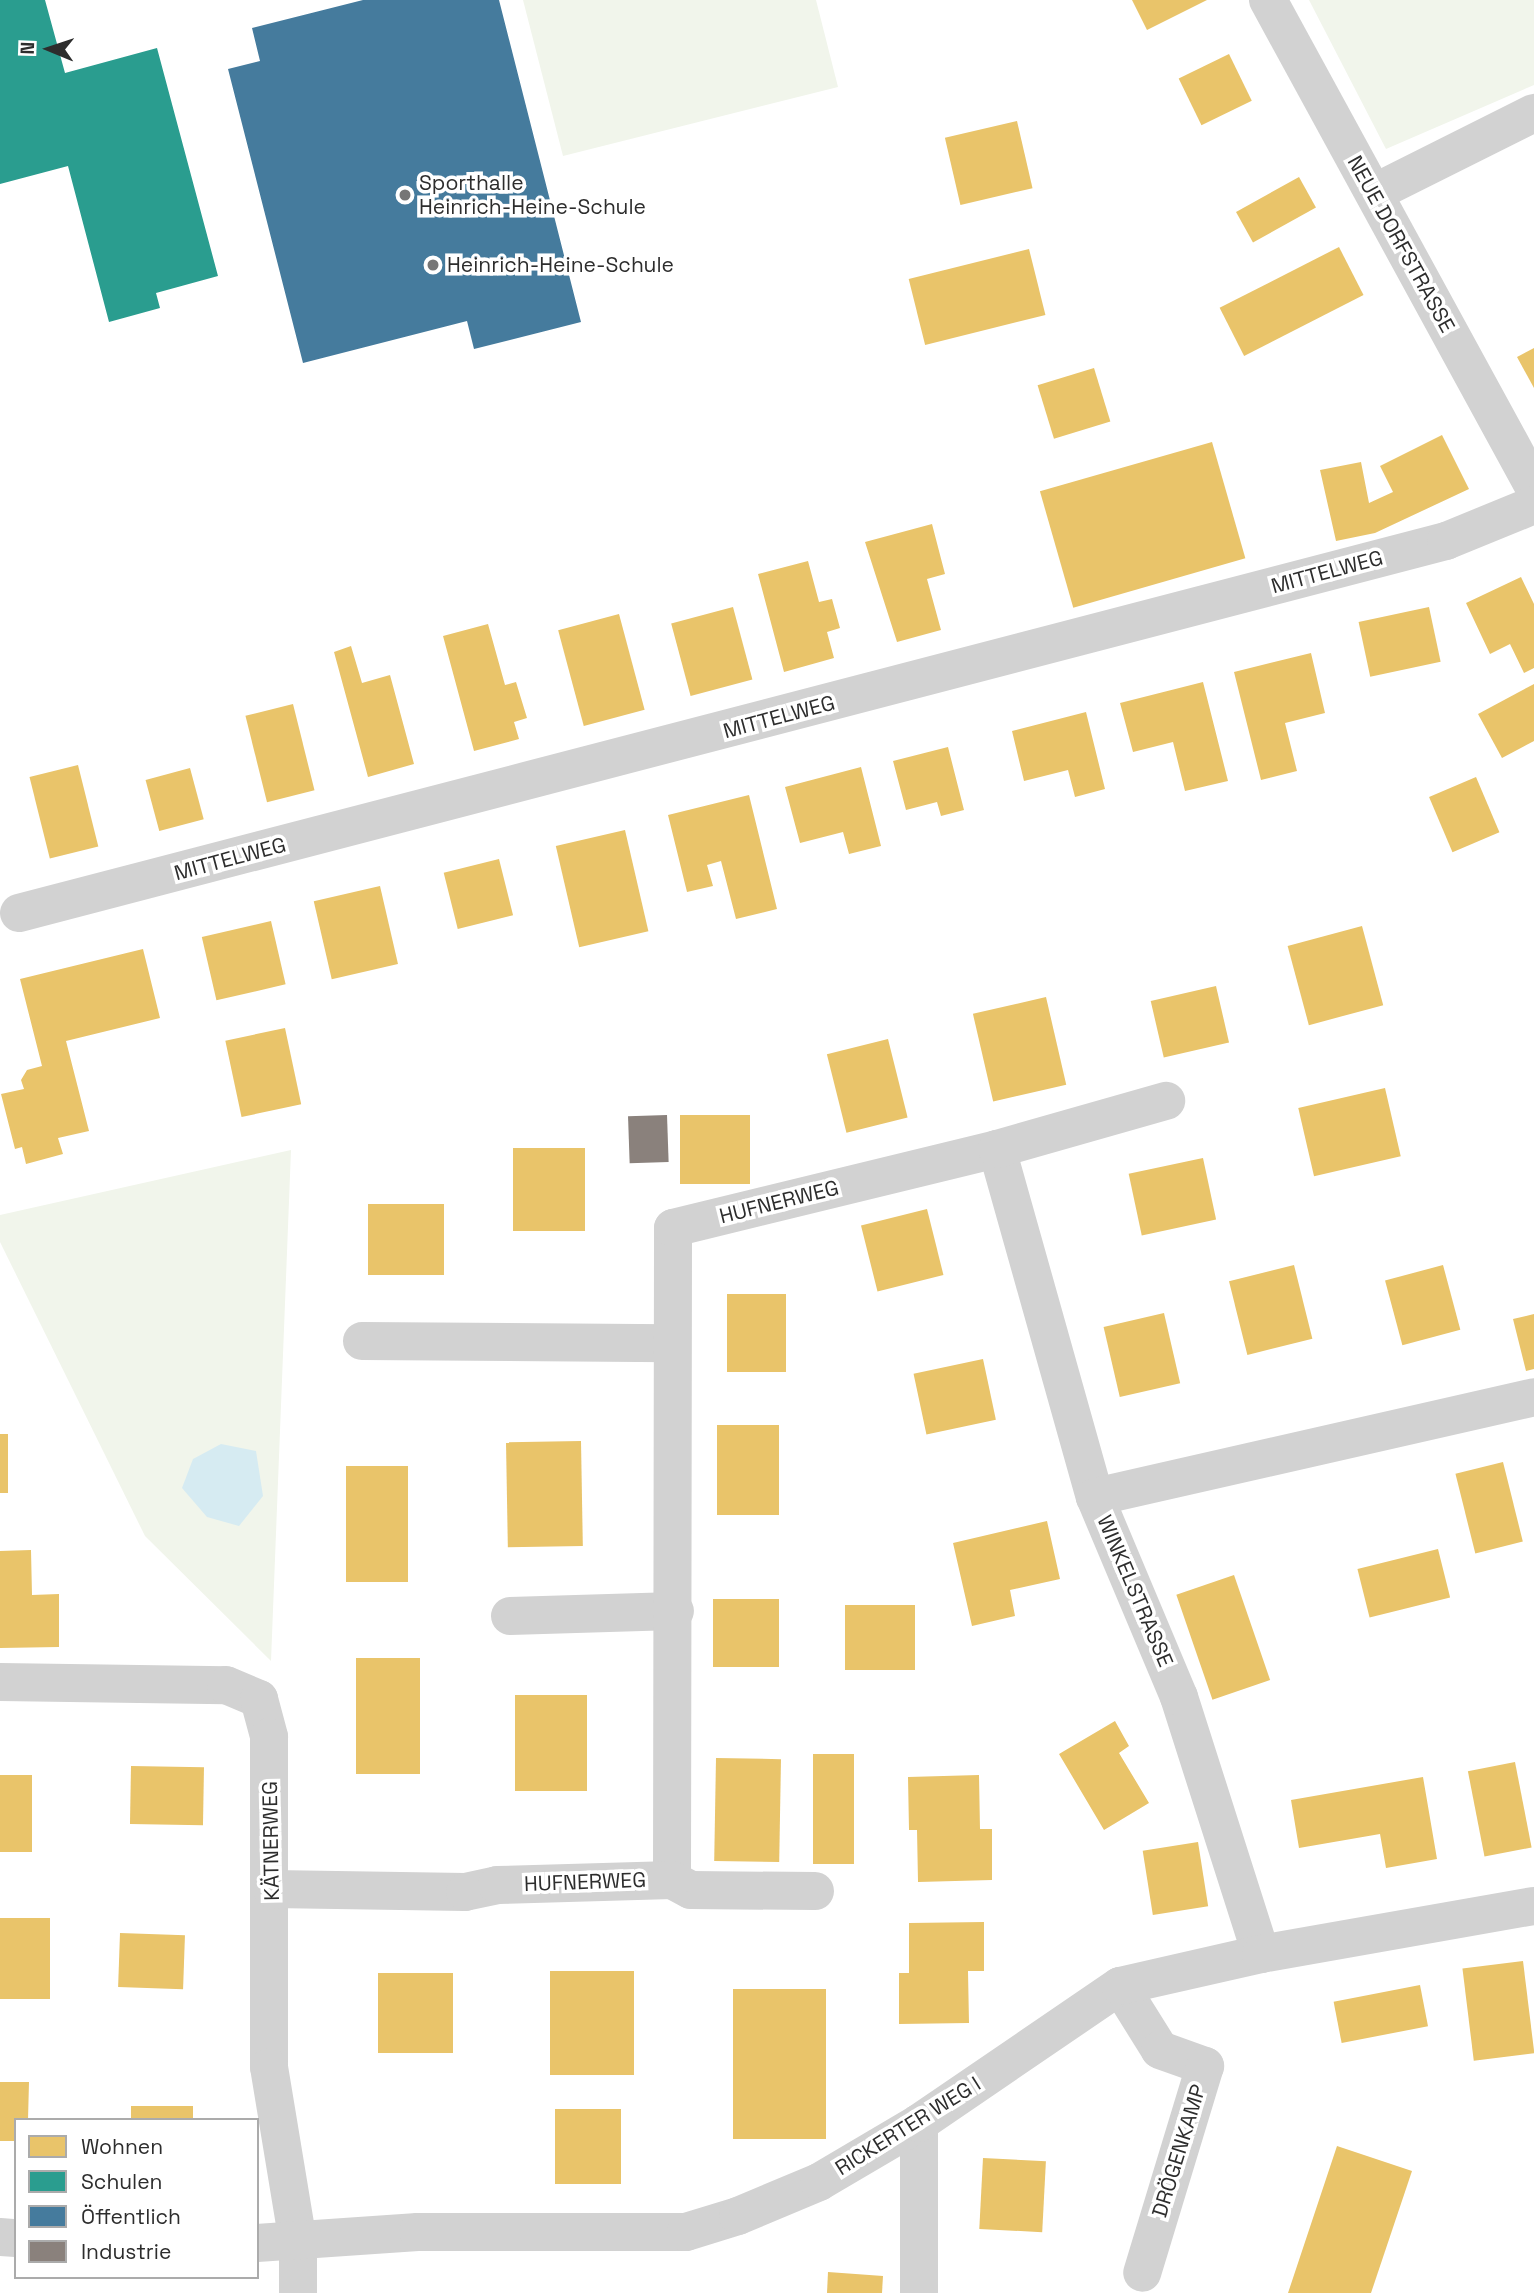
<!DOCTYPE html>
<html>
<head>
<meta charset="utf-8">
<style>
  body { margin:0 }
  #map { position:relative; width:1534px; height:2293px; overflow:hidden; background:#fff; font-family:"Space Grotesk",sans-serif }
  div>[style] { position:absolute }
  .green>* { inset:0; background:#f1f5eb }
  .water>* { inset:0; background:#d6ebf2 }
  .homes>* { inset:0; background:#e9c46a; transform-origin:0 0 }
  .schools>* { inset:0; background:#2a9d8f }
  .public>* { inset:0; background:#457b9d }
  .industry>* { inset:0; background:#8a817c; transform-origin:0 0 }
  .minor>* { height:38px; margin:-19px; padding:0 19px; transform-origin:19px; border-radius:19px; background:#d2d2d2 }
  .dots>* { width:19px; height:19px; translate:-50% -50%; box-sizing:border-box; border:4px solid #fff; border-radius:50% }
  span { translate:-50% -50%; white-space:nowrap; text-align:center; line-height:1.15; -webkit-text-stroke:7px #fff; paint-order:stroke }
  .poi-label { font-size:21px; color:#2d2d2d }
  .left { translate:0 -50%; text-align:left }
  .street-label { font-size:21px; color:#2d2d2d }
  .legend { position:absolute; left:14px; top:2118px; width:245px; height:161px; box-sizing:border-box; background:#fff; border:2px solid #ababab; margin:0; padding:9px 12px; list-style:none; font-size:21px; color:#2d2d2d }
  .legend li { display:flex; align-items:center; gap:14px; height:35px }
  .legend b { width:35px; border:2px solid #ababab }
  .north { position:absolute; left:14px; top:14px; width:70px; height:70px; -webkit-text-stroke:5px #fff; paint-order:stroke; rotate:272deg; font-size:19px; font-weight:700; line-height:28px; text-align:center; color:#2d2d2d }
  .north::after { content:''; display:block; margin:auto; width:24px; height:32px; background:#2d2d2d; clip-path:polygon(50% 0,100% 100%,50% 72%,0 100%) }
</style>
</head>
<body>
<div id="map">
  <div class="green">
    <div style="clip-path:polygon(523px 0,816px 0,838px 87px,563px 156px)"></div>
    <div style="clip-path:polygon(1309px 0,1534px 0,1534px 85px,1386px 149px)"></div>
    <div style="clip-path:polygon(291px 1150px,271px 1661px,145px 1536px,0 1242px,0 1215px)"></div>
  </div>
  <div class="water">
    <div style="clip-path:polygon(221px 1444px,256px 1451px,263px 1496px,239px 1526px,207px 1517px,182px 1488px,193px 1459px)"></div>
  </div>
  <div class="homes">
    <div style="clip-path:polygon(1132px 0,1207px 0,1147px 30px)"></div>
    <div style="left:1229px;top:54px;width:52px;height:56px;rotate:64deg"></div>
    <div style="left:1017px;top:121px;width:69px;height:74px;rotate:77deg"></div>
    <div style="left:1299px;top:177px;width:35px;height:72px;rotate:61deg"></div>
    <div style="left:1339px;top:247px;width:54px;height:134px;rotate:63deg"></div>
    <div style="left:1029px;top:249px;width:68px;height:124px;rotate:76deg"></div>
    <div style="clip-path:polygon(1534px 348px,1534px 388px,1517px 357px)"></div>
    <div style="left:1094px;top:368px;width:56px;height:59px;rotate:73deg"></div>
    <div style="clip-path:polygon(1442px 435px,1469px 489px,1375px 533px,1336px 541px,1320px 470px,1361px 462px,1369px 503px,1393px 492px,1380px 466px)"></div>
    <div style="left:1212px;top:442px;width:121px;height:179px;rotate:74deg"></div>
    <div style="clip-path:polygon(932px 524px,945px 574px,927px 579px,941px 630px,897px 642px,865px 542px)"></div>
    <div style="clip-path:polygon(808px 561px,819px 602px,832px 599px,840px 628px,827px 632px,834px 658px,784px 672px,758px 574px)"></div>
    <div style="clip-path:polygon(1521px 577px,1534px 604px,1534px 668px,1524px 673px,1510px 644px,1490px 654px,1466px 603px)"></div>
    <div style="left:733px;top:607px;width:75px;height:64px;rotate:75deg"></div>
    <div style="left:1429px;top:607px;width:56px;height:72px;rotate:78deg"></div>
    <div style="left:619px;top:614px;width:99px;height:63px;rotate:75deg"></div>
    <div style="clip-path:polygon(488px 624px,505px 685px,516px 682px,527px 718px,514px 722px,519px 739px,474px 751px,443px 636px)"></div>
    <div style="clip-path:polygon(351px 646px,362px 683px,390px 675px,414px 764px,368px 777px,334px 652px)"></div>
    <div style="clip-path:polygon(1311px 653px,1325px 713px,1285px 723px,1297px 771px,1261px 780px,1234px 672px)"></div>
    <div style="clip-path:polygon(1203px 682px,1228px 781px,1185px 791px,1173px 742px,1133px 752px,1120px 703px)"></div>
    <div style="clip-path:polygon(1534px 684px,1534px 741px,1502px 758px,1478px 714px)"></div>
    <div style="left:293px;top:704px;width:89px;height:49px;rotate:76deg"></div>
    <div style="clip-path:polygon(1086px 712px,1105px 789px,1075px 797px,1068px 770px,1024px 781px,1012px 731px)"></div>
    <div style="clip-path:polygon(948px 747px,964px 810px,941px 816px,937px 802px,906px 810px,893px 761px)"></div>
    <div style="left:78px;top:765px;width:84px;height:50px;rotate:76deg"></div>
    <div style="clip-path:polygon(861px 767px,881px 846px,849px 854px,843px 832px,800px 843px,785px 787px)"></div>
    <div style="left:190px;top:768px;width:53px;height:46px;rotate:75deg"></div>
    <div style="left:1476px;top:777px;width:60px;height:51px;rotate:67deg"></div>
    <div style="clip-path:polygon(749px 795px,777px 909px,736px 919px,721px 861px,707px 865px,713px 886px,687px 892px,668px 815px)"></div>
    <div style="left:625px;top:830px;width:104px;height:71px;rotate:77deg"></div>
    <div style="left:499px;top:859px;width:58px;height:57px;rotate:76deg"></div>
    <div style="left:380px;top:886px;width:80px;height:68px;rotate:77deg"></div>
    <div style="left:271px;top:921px;width:65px;height:71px;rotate:77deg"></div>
    <div style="left:1362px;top:926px;width:82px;height:77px;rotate:75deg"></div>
    <div style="clip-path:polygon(143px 949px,160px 1018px,66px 1041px,89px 1131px,58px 1138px,63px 1154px,26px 1164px,22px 1147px,15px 1149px,1px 1094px,24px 1089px,21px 1080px,27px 1070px,42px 1066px,20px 979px)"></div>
    <div style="left:1216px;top:986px;width:58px;height:67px;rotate:77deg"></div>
    <div style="left:1046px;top:997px;width:90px;height:75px;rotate:77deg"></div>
    <div style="left:285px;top:1028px;width:78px;height:61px;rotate:78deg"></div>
    <div style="left:888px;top:1039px;width:81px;height:63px;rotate:76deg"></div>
    <div style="left:1385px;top:1088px;width:70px;height:89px;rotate:77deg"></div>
    <div style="left:680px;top:1115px;width:70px;height:69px"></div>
    <div style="left:513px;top:1148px;width:72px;height:83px"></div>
    <div style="left:1203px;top:1158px;width:63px;height:76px;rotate:78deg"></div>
    <div style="left:368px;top:1204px;width:76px;height:71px"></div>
    <div style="left:927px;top:1209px;width:68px;height:68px;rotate:76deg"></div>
    <div style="left:1294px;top:1265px;width:76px;height:67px;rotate:76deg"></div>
    <div style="left:1443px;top:1265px;width:67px;height:60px;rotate:75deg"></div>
    <div style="left:727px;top:1294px;width:59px;height:78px"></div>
    <div style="left:1164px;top:1313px;width:72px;height:62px;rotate:77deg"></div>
    <div style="clip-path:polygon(1534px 1314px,1534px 1369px,1526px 1371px,1513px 1319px)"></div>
    <div style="left:983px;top:1359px;width:62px;height:71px;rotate:78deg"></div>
    <div style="left:717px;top:1425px;width:62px;height:90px"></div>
    <div style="left:0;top:1434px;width:8px;height:59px"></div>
    <div style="left:581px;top:1441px;width:105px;height:75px;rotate:89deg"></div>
    <div style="left:1503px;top:1462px;width:82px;height:49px;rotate:76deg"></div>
    <div style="left:346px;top:1466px;width:62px;height:116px"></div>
    <div style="clip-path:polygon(1047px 1521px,1060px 1579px,1010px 1590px,1015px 1616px,972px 1626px,953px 1543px)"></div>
    <div style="left:1438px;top:1549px;width:50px;height:83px;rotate:76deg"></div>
    <div style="clip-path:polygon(31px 1550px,32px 1595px,59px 1594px,59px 1647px,0 1648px,0 1551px)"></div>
    <div style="left:1234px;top:1575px;width:111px;height:61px;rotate:71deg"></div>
    <div style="left:713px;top:1599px;width:66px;height:68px"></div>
    <div style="left:845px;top:1605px;width:70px;height:65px"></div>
    <div style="left:356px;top:1658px;width:64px;height:116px"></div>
    <div style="left:515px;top:1695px;width:72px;height:96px"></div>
    <div style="clip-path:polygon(1115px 1721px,1129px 1746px,1119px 1753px,1149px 1803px,1104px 1830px,1059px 1754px)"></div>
    <div style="left:854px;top:1754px;width:110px;height:41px;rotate:90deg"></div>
    <div style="left:716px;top:1758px;width:65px;height:103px;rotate:1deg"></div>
    <div style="left:1515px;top:1762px;width:87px;height:48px;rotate:79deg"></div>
    <div style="left:131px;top:1766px;width:73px;height:58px;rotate:1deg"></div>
    <div style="left:0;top:1775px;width:32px;height:77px"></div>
    <div style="clip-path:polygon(979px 1775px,980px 1829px,992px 1829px,992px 1880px,918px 1882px,917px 1830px,909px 1830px,908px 1777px)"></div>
    <div style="clip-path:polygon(1423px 1777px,1437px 1859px,1386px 1868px,1380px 1834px,1299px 1848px,1291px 1800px)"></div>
    <div style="left:1198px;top:1842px;width:65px;height:56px;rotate:81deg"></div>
    <div style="left:0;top:1918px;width:50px;height:81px"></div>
    <div style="clip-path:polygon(984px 1922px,984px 1971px,968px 1971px,969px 2023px,899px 2024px,899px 1973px,909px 1973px,909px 1923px)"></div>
    <div style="left:120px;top:1933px;width:65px;height:54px;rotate:2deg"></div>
    <div style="left:1523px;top:1961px;width:93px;height:61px;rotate:83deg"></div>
    <div style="left:634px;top:1971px;width:104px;height:84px;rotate:90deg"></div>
    <div style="left:378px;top:1973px;width:75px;height:80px"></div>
    <div style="left:1420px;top:1985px;width:42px;height:88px;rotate:79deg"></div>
    <div style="left:733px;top:1989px;width:93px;height:150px"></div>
    <div style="clip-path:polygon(0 2082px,29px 2082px,28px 2120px,16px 2120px,16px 2141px,0 2141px)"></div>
    <div style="left:193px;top:2106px;width:14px;height:62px;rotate:90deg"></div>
    <div style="left:555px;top:2109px;width:66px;height:75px"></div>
    <div style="clip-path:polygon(1337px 2146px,1412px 2171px,1371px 2293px,1288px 2293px)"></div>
    <div style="left:983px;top:2158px;width:63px;height:71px;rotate:3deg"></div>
    <div style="clip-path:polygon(828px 2272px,883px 2276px,882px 2293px,827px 2293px)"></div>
  </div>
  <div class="schools">
    <div style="clip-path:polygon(0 0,45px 0,65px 73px,157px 48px,218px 276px,156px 293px,160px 308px,109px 322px,68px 166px,0 184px)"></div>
  </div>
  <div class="public">
    <div style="clip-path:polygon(363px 0,499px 0,581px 322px,474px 349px,467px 321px,303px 363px,228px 69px,260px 61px,252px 28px)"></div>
  </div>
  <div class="industry">
    <div style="left:667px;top:1115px;width:47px;height:39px;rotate:88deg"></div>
  </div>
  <div class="minor">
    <div style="left:1268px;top:0;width:555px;rotate:61.36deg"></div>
    <div style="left:1374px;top:193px;width:179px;rotate:-26.6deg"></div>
    <div style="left:19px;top:913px;width:1475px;rotate:-14.61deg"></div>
    <div style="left:1446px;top:541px;width:95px;rotate:-22.2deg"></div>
    <div style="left:997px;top:1149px;width:362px;rotate:74.3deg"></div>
    <div style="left:362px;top:1341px;width:310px;rotate:0.4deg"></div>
    <div style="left:510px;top:1616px;width:165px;rotate:-1.7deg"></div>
    <div style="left:0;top:1682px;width:226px;rotate:0.8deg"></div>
    <div style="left:226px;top:1685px;width:36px;rotate:23deg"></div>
    <div style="left:259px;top:1699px;width:39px;rotate:75deg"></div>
    <div style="left:269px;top:1737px;width:330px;rotate:90deg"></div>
    <div style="left:269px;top:2067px;width:178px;rotate:80.6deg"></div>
    <div style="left:298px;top:2243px;width:50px;rotate:90deg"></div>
    <div style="left:672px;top:1880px;width:652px;rotate:-89.91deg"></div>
    <div style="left:673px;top:1228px;width:333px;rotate:-13.7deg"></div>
    <div style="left:997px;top:1149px;width:176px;rotate:-15.9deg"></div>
    <div style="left:672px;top:1880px;width:21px;rotate:28deg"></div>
    <div style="left:691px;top:1890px;width:124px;rotate:0.5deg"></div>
    <div style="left:272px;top:1889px;width:193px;rotate:0.9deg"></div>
    <div style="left:465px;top:1892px;width:33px;rotate:-12deg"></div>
    <div style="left:497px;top:1885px;width:175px;rotate:-1.6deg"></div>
    <div style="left:1261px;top:1954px;width:270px;rotate:-107.7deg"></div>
    <div style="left:1179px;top:1697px;width:217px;rotate:-112.8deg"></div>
    <div style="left:1095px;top:1497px;width:450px;rotate:-12.8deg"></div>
    <div style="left:1120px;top:1986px;width:75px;rotate:58deg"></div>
    <div style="left:1160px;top:2050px;width:48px;rotate:19.6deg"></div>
    <div style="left:1205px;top:2066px;width:216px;rotate:106.9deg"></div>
    <div style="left:919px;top:2123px;width:170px;rotate:90deg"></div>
    <div style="left:0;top:2237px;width:16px;rotate:4deg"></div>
    <div style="left:257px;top:2243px;width:161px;rotate:-3.9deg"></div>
    <div style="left:418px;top:2232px;width:268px"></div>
    <div style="left:686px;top:2232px;width:54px;rotate:-17.1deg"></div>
    <div style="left:738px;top:2216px;width:88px;rotate:-22.8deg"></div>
    <div style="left:819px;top:2182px;width:116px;rotate:-30.5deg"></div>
    <div style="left:919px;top:2123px;width:243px;rotate:-34.3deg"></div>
    <div style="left:1120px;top:1986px;width:145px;rotate:-12.8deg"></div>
    <div style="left:1261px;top:1954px;width:277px;rotate:-10deg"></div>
  </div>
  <div class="dots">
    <div style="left:405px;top:195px;background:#767676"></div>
    <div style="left:433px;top:265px;background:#767676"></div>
  </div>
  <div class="poi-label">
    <span class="left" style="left:419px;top:195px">Sporthalle<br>Heinrich-Heine-Schule</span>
    <span class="left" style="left:447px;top:265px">Heinrich-Heine-Schule</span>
  </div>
  <div class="street-label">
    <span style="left:1401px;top:244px;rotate:61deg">NEUE DORFSTRASSE</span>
    <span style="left:1327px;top:572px;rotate:-15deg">MITTELWEG</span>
    <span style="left:779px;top:717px;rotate:-15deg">MITTELWEG</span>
    <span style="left:230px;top:859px;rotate:-15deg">MITTELWEG</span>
    <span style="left:779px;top:1202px;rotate:-14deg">HUFNERWEG</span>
    <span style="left:1135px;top:1591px;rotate:67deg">WINKELSTRASSE</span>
    <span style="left:271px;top:1841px;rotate:-91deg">KÄTNERWEG</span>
    <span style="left:585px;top:1882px;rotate:-2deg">HUFNERWEG</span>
    <span style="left:908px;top:2126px;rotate:-32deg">RICKERTER WEG I</span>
    <span style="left:1179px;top:2151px;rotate:-73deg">DRÖGENKAMP</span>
  </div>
  <ul class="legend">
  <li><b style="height:19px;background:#e9c46a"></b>Wohnen</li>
  <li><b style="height:19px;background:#2a9d8f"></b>Schulen</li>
  <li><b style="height:19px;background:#457b9d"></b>Öffentlich</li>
  <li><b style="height:19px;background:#8a817c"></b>Industrie</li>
  </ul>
  <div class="north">N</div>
</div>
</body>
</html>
